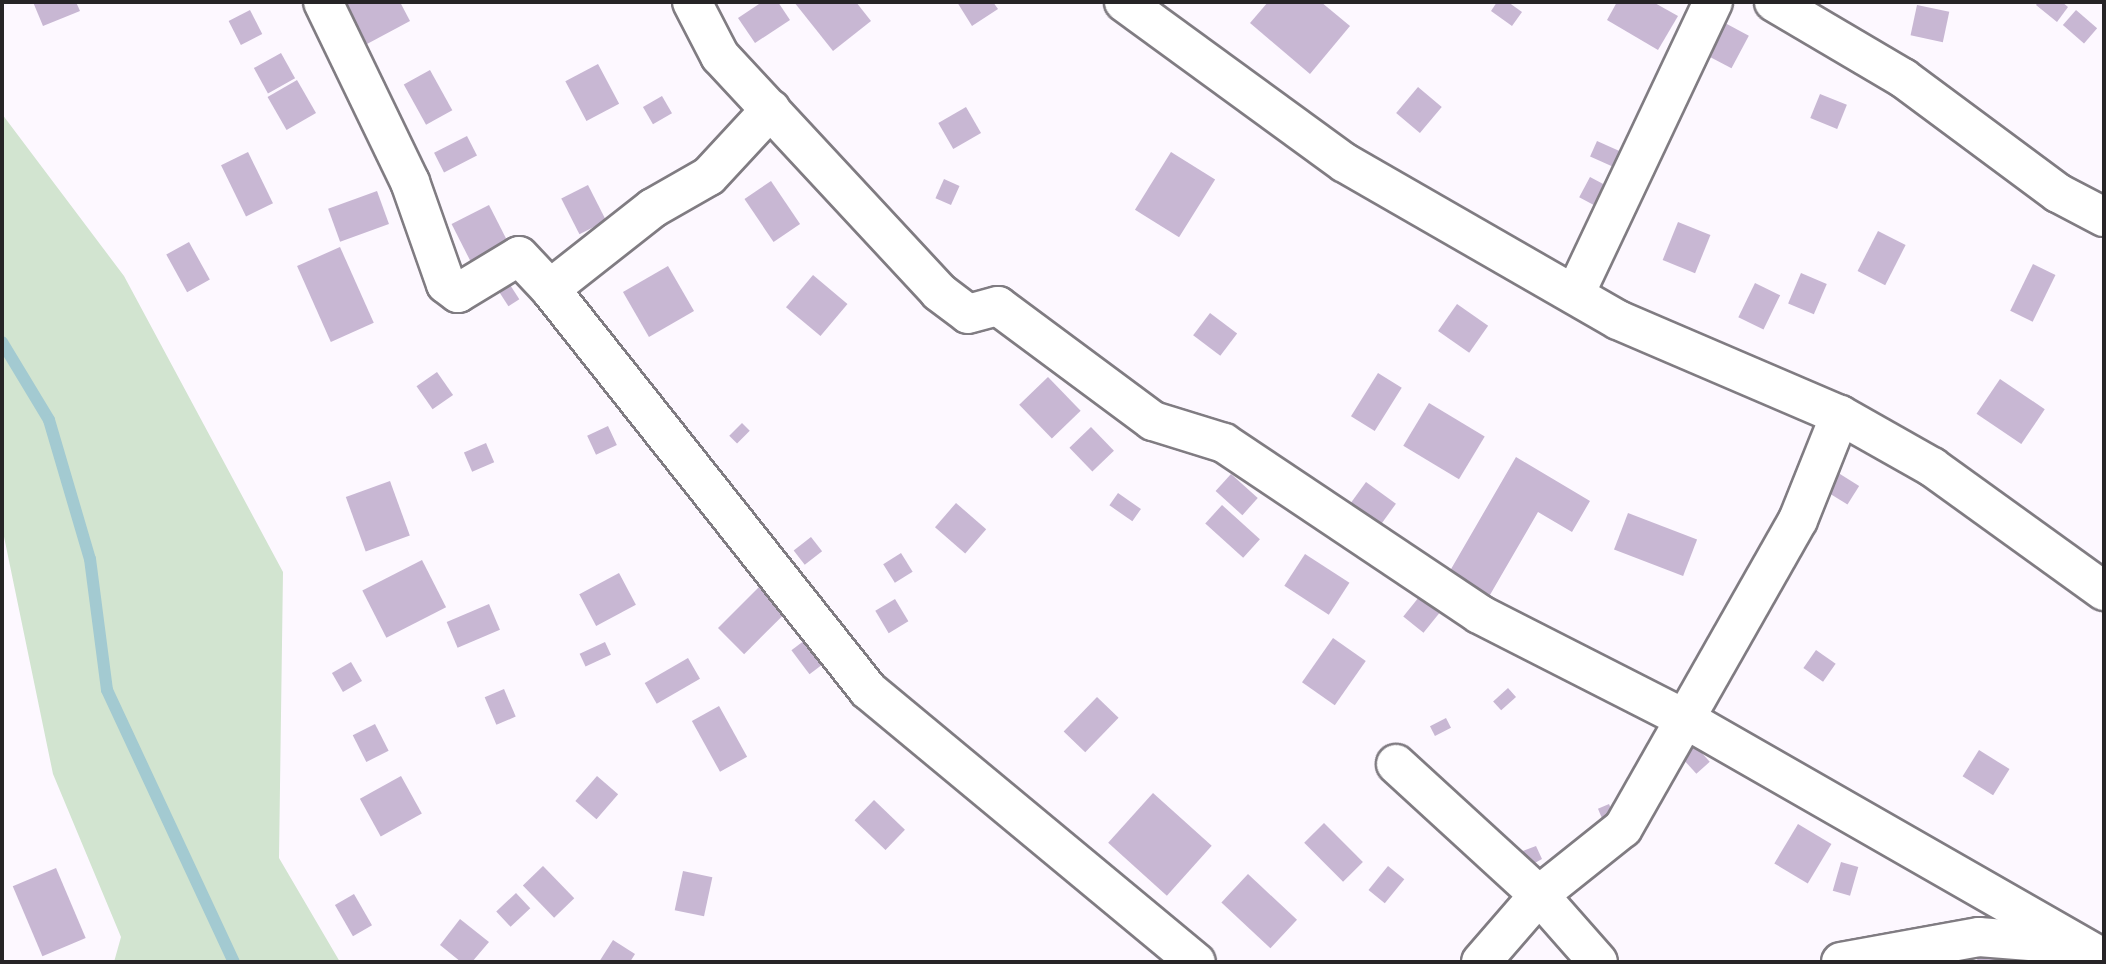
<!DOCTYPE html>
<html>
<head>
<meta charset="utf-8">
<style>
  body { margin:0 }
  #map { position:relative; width:2106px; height:964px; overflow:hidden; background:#fdf8ff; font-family:"Alegreya Sans",sans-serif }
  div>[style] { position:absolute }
  .green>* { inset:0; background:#d2e4d0 }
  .stream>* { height:12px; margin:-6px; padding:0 6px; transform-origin:6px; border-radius:6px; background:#a3cad1 }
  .building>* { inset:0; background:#c8b7d3; transform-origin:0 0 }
  .roads { filter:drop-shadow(2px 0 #807c82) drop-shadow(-2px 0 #807c82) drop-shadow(0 2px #807c82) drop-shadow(0 -2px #807c82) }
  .minor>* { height:38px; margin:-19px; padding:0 19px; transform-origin:19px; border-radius:19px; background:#fff }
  span { translate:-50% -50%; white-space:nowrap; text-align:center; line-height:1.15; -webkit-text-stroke:6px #fff; paint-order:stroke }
  .frame { position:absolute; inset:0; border:4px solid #262426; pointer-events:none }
</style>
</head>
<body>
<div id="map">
  <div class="green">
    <div style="clip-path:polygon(2px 114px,124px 276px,283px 572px,279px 858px,340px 962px,114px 962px,121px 937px,53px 774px,2px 527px)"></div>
  </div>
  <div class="stream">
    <div style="left:2px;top:342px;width:91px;rotate:58.9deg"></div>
    <div style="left:49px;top:420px;width:145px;rotate:73.6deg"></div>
    <div style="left:90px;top:559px;width:132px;rotate:82.6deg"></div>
    <div style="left:107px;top:690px;width:300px;rotate:65deg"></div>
  </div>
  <div class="building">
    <div style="clip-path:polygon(33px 2px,76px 2px,80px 11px,43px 26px)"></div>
    <div style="clip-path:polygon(345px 2px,400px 2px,410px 21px,367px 44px)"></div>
    <div style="clip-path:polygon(762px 2px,778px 2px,790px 20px,755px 43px,738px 18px)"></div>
    <div style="clip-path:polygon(794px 2px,856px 2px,871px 21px,833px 51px)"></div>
    <div style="clip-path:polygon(957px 2px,993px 2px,998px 9px,972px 26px)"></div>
    <div style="clip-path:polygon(1268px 2px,1321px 2px,1350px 26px,1310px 74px,1250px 23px)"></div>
    <div style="clip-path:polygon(1497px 2px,1508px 2px,1522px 12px,1512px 26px,1491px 11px)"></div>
    <div style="clip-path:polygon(1617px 2px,1653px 2px,1678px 16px,1658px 50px,1607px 20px)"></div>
    <div style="clip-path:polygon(2038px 2px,2062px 2px,2068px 7px,2057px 22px,2036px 5px)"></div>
    <div style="left:1917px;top:5px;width:33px;height:31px;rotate:12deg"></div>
    <div style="left:250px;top:10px;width:27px;height:24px;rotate:63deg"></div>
    <div style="left:2076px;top:10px;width:28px;height:20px;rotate:41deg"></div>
    <div style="left:1725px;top:23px;width:27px;height:37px;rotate:28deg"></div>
    <div style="left:281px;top:53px;width:29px;height:31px;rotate:61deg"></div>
    <div style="left:598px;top:64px;width:45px;height:37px;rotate:62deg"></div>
    <div style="left:430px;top:70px;width:46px;height:30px;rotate:61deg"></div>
    <div style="left:297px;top:80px;width:38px;height:34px;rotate:60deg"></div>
    <div style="left:1418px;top:87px;width:31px;height:34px;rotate:40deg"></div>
    <div style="left:1820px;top:94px;width:29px;height:26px;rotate:22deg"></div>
    <div style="left:662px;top:96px;width:20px;height:22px;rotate:60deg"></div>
    <div style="left:966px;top:107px;width:30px;height:32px;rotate:60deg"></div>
    <div style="left:467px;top:136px;width:22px;height:37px;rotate:63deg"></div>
    <div style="left:1597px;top:141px;width:27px;height:17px;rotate:24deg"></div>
    <div style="left:248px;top:152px;width:57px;height:30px;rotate:64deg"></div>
    <div style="left:1171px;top:152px;width:52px;height:68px;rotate:32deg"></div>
    <div style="left:1590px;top:177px;width:24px;height:23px;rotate:28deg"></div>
    <div style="left:944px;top:179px;width:17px;height:21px;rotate:24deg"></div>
    <div style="left:771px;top:181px;width:52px;height:32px;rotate:56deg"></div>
    <div style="left:588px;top:185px;width:40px;height:30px;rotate:63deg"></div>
    <div style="left:377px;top:191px;width:35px;height:52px;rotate:70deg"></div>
    <div style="left:489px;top:205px;width:46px;height:42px;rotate:63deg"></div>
    <div style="left:1678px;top:222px;width:35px;height:41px;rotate:22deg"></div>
    <div style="left:1878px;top:231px;width:31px;height:45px;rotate:27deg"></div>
    <div style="left:189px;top:242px;width:43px;height:26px;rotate:61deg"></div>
    <div style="left:340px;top:247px;width:83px;height:47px;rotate:66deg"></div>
    <div style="left:2033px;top:264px;width:25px;height:52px;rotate:26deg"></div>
    <div style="left:668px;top:266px;width:52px;height:52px;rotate:60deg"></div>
    <div style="left:1801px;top:273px;width:28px;height:33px;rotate:23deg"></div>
    <div style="left:503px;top:274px;width:30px;height:13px;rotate:57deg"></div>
    <div style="left:813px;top:275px;width:45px;height:42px;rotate:40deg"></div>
    <div style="left:1755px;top:283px;width:28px;height:38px;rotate:26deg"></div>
    <div style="left:1457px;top:304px;width:38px;height:33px;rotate:35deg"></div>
    <div style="left:1210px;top:313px;width:34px;height:28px;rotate:37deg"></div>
    <div style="left:437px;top:372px;width:28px;height:25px;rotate:55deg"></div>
    <div style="left:1378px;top:373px;width:28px;height:51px;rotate:32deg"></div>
    <div style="left:1048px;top:377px;width:47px;height:40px;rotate:46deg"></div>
    <div style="left:2000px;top:379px;width:54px;height:42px;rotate:34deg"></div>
    <div style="left:1429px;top:403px;width:65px;height:50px;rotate:31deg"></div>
    <div style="left:742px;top:423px;width:11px;height:18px;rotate:45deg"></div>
    <div style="left:608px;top:426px;width:21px;height:23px;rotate:65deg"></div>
    <div style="left:1091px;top:427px;width:33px;height:30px;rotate:46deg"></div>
    <div style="left:486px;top:443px;width:21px;height:24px;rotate:67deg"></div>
    <div style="clip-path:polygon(1516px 457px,1590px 501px,1572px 532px,1538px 512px,1487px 600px,1447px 576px)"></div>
    <div style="left:1832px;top:469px;width:32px;height:22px;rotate:32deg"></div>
    <div style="left:1231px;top:474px;width:36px;height:23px;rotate:42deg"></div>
    <div style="left:390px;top:481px;width:58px;height:47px;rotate:70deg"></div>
    <div style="left:1366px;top:482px;width:37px;height:29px;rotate:36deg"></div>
    <div style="left:1118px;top:493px;width:28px;height:15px;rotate:35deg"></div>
    <div style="left:956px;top:503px;width:40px;height:32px;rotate:41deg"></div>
    <div style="left:1222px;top:505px;width:51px;height:25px;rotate:42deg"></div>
    <div style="left:1628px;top:513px;width:74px;height:39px;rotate:21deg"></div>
    <div style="left:811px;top:537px;width:18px;height:22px;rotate:52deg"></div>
    <div style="left:901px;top:553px;width:22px;height:21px;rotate:58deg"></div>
    <div style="left:1305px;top:554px;width:53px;height:38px;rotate:33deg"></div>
    <div style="left:422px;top:560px;width:53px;height:67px;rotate:63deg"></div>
    <div style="left:619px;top:573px;width:36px;height:45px;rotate:62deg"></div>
    <div style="left:759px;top:587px;width:37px;height:58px;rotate:45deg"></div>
    <div style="left:1419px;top:597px;width:26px;height:25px;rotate:39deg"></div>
    <div style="left:895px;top:599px;width:26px;height:23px;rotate:59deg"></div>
    <div style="left:489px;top:604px;width:28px;height:46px;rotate:67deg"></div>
    <div style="left:809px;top:637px;width:30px;height:22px;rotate:53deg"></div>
    <div style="left:1333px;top:638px;width:40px;height:54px;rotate:35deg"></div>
    <div style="left:605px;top:642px;width:14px;height:28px;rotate:65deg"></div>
    <div style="left:1816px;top:650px;width:24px;height:22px;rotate:35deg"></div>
    <div style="left:688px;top:658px;width:24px;height:50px;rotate:60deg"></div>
    <div style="left:351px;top:662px;width:22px;height:22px;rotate:60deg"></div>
    <div style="left:1508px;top:688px;width:12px;height:20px;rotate:48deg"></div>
    <div style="left:504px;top:689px;width:30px;height:21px;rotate:67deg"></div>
    <div style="left:1097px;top:697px;width:30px;height:48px;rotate:44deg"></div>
    <div style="left:719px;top:706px;width:58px;height:31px;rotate:61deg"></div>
    <div style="left:1446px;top:718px;width:11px;height:18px;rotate:63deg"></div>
    <div style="left:375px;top:724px;width:30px;height:25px;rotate:63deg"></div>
    <div style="left:1691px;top:741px;width:28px;height:18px;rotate:48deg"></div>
    <div style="left:1979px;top:750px;width:36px;height:31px;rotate:32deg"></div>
    <div style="left:401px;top:776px;width:43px;height:47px;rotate:61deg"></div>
    <div style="left:597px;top:776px;width:28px;height:33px;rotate:41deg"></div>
    <div style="left:1153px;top:793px;width:79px;height:67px;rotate:42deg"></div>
    <div style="left:874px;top:800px;width:43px;height:28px;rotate:44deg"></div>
    <div style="left:1609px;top:804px;width:15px;height:12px;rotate:67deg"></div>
    <div style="left:1324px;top:823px;width:55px;height:28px;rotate:45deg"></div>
    <div style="left:1798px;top:824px;width:39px;height:46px;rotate:31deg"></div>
    <div style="clip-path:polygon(1536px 846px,1542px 859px,1533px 864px,1520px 852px)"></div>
    <div style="left:1841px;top:862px;width:18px;height:30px;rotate:16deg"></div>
    <div style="left:543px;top:866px;width:45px;height:28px;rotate:46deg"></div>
    <div style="left:1388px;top:866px;width:21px;height:31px;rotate:39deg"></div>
    <div style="left:56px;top:868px;width:76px;height:47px;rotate:67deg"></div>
    <div style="left:683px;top:871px;width:30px;height:40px;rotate:12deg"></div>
    <div style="left:1248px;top:874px;width:67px;height:39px;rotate:43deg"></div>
    <div style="left:516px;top:893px;width:21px;height:27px;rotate:47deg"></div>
    <div style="left:354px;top:894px;width:36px;height:22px;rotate:60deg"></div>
    <div style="clip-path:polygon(460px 919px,489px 942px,472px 962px,461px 962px,440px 945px)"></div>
    <div style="clip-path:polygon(613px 940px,635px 954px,630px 962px,599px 962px)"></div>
    <div style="clip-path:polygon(1992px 942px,2016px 962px,1975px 962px)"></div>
  </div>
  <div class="roads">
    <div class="minor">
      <div style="left:323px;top:2px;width:200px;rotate:64.2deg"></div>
      <div style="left:410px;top:182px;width:108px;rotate:70.6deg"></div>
      <div style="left:446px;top:284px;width:15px;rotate:37deg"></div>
      <div style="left:458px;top:293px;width:71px;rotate:-31.2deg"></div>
      <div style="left:519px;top:256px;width:45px;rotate:46.8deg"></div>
      <div style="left:550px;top:289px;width:131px;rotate:-38.2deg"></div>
      <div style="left:653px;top:208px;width:64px;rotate:-29.7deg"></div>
      <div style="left:709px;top:176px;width:91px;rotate:-47.2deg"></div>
      <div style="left:692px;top:2px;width:61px;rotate:62.6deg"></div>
      <div style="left:720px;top:56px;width:322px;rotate:47.1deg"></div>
      <div style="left:939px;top:292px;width:36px;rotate:37deg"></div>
      <div style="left:968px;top:314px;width:31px;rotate:-15deg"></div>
      <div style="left:998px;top:306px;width:193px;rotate:36.6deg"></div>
      <div style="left:1153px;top:421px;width:74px;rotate:17.2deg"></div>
      <div style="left:1224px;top:443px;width:307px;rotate:33.8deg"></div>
      <div style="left:1479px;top:614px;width:233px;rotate:27deg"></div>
      <div style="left:1687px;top:720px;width:481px;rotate:29.8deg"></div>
      <div style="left:1124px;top:2px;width:273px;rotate:36.1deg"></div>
      <div style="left:1345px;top:163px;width:315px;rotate:29.9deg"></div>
      <div style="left:1618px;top:320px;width:241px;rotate:23.2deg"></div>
      <div style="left:1840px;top:415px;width:106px;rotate:29.5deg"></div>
      <div style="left:1932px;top:467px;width:212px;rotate:35.8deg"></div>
      <div style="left:1774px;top:2px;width:150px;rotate:30.5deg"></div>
      <div style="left:1903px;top:78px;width:193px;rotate:36.6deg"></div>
      <div style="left:2058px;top:193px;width:52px;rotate:27.6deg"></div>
      <div style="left:550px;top:289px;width:512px;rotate:51.58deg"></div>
      <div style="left:868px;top:690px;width:426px;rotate:39.7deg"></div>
      <div style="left:1575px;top:294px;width:323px;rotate:-64.7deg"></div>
      <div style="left:1396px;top:764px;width:194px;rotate:42.5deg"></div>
      <div style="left:1539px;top:895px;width:89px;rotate:48.6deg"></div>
      <div style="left:1481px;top:962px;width:89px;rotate:-49.1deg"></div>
      <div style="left:1539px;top:895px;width:107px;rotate:-38.6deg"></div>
      <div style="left:1623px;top:828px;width:354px;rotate:-60.4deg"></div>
      <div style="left:1798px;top:520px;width:113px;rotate:-68.2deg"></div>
      <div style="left:1841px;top:962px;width:140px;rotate:-10.3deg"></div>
      <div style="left:1979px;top:937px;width:89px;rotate:4.5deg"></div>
    </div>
  </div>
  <div class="frame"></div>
</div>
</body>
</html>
